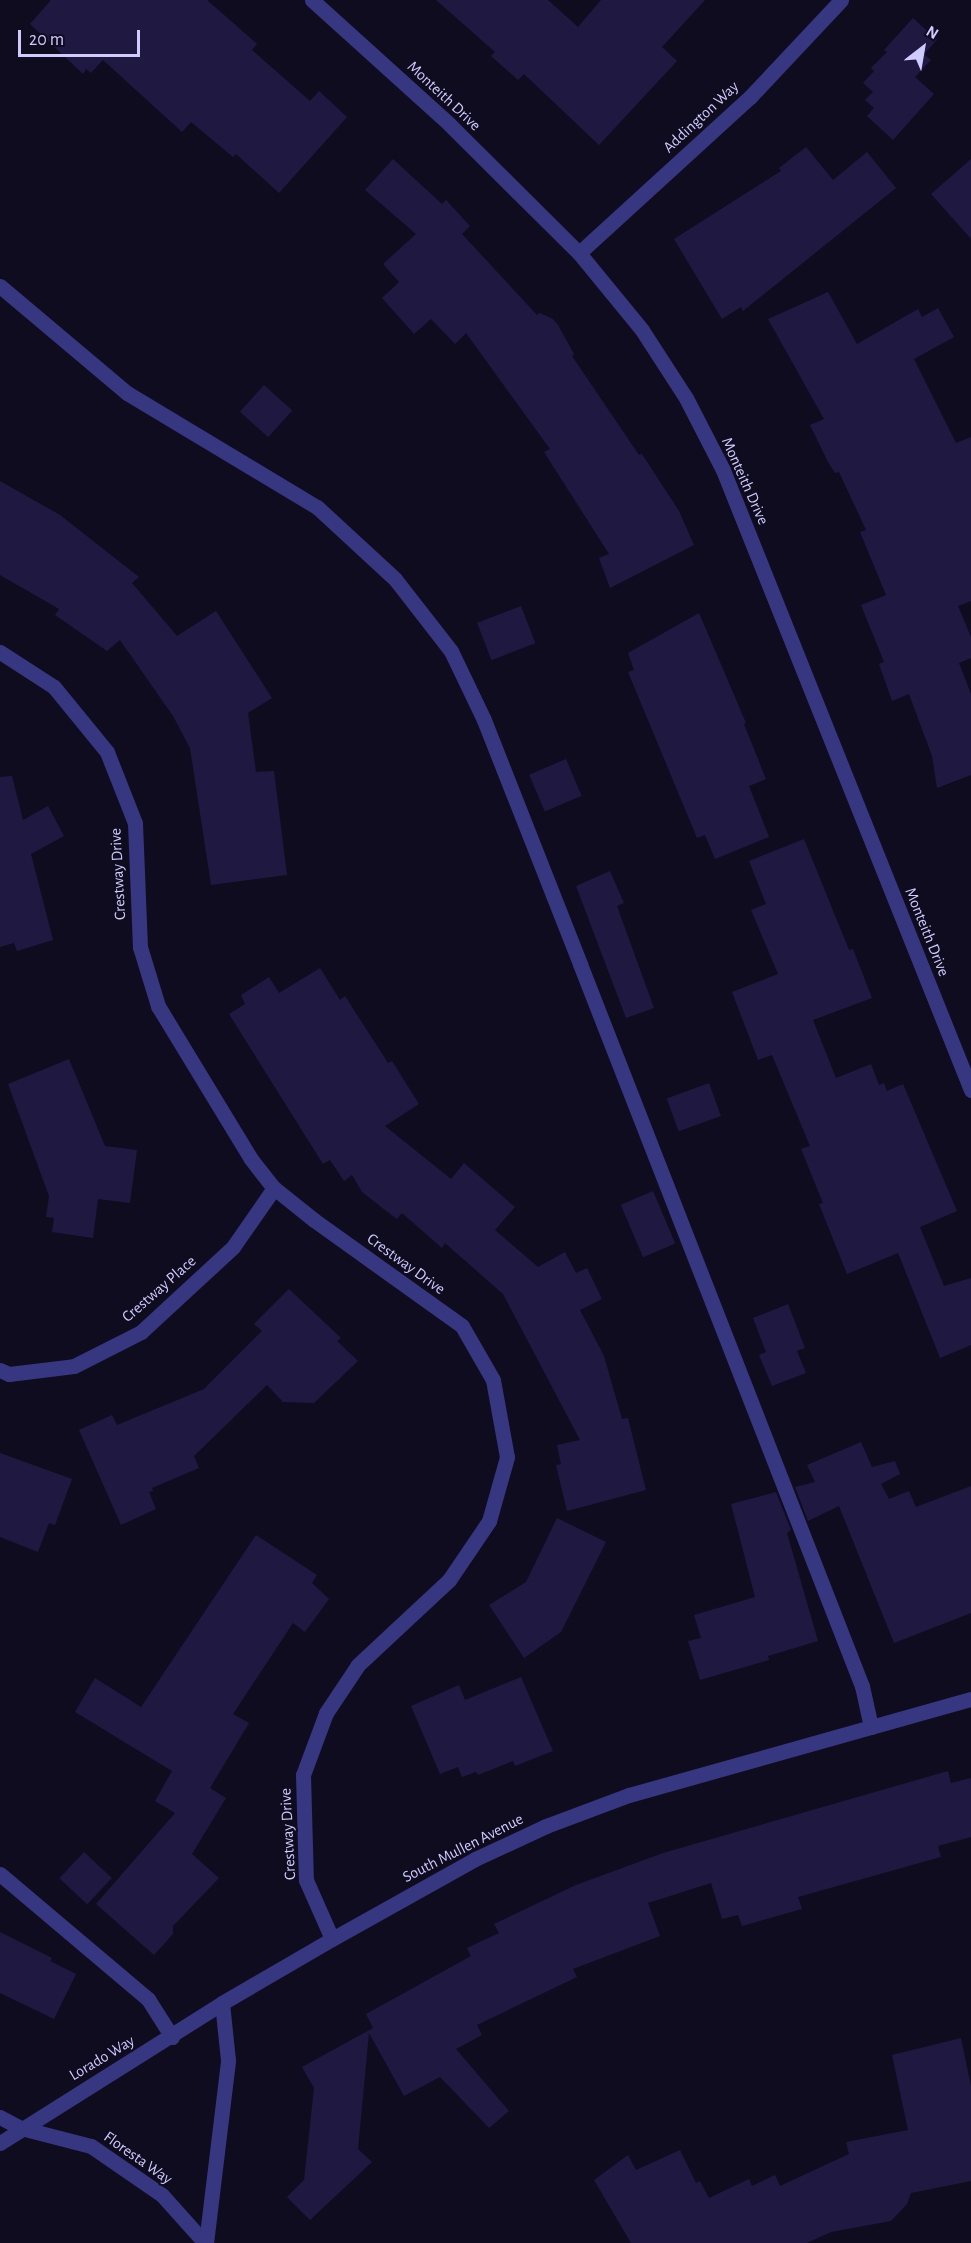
<!DOCTYPE html>
<html>
<head>
<meta charset="utf-8">
<style>
  body { margin:0 }
  #map { position:relative; width:971px; height:2243px; overflow:hidden; background:#0f0c20; font-family:"Alegreya Sans",sans-serif }
  div>[style] { position:absolute }
  .building>* { inset:0; background:#1f1841; transform-origin:0 0 }
  .lane>* { height:15px; margin:-7.5px; padding:0 7.5px; transform-origin:7.5px; border-radius:7.5px; background:#373680 }
  .street>* { height:15px; margin:-7.5px; padding:0 7.5px; transform-origin:7.5px; border-radius:7.5px; background:#373680 }
  span { translate:-50% -50%; white-space:nowrap; text-align:center; line-height:1.15; -webkit-text-stroke:4.5px #0f0c20; paint-order:stroke }
  .street-label { font-size:16px; color:#d0cbff }
  .north { position:absolute; left:893px; top:18px; width:60px; height:60px; -webkit-text-stroke:4px #0f0c20; paint-order:stroke; rotate:31deg; font-size:16px; font-weight:700; line-height:24px; text-align:center; color:#d0cbff }
  .north::after { content:''; display:block; margin:auto; width:21px; height:27px; background:#d0cbff; clip-path:polygon(50% 0,100% 100%,50% 72%,0 100%) }
  .scale { position:absolute; left:18px; top:30px; width:122px; height:27px; box-sizing:border-box; border:3px solid #d0cbff; border-top:0; padding-left:8px; font-size:18px; line-height:21px; white-space:nowrap; color:#d0cbff; -webkit-text-stroke:4px #0f0c20; paint-order:stroke }
</style>
</head>
<body>
<div id="map">
  <div class="building">
    <div style="clip-path:polygon(51px 0,207px 0,257px 44px,252px 50px,310px 101px,319px 91px,347px 117px,279px 193px,236px 154px,233px 157px,191px 122px,182px 132px,103px 60px,91px 73px,86px 69px,83px 74px,30px 24px)"></div>
    <div style="clip-path:polygon(436px 0,548px 0,578px 27px,601px 0,705px 0,662px 47px,677px 61px,599px 145px,524px 74px,518px 80px,491px 56px,495px 52px)"></div>
    <div style="clip-path:polygon(913px 18px,937px 40px,924px 54px,931px 60px,915px 77px,934px 94px,893px 140px,867px 116px,874px 108px,865px 100px,873px 92px,863px 83px,874px 71px,871px 68px,887px 52px,884px 50px)"></div>
    <div style="clip-path:polygon(806px 147px,833px 180px,867px 152px,896px 188px,743px 311px,741px 307px,722px 319px,674px 239px,781px 171px,779px 168px)"></div>
    <div style="clip-path:polygon(393px 159px,442px 204px,446px 200px,470px 226px,462px 234px,537px 315px,540px 313px,553px 319px,558px 325px,574px 354px,572px 356px,639px 455px,642px 454px,679px 511px,694px 545px,610px 588px,599px 558px,609px 554px,544px 452px,550px 449px,466px 333px,455px 344px,431px 319px,414px 334px,382px 298px,399px 282px,383px 264px,416px 234px,365px 190px)"></div>
    <div style="clip-path:polygon(971px 159px,971px 239px,931px 194px)"></div>
    <div style="clip-path:polygon(828px 292px,857px 344px,918px 309px,922px 317px,938px 308px,954px 337px,914px 359px,956px 443px,971px 437px,971px 601px,958px 606px,971px 637px,971px 658px,959px 663px,971px 694px,971px 775px,937px 788px,932px 756px,909px 694px,892px 701px,879px 664px,884px 662px,861px 605px,886px 595px,860px 532px,866px 530px,839px 472px,835px 473px,828px 462px,810px 425px,824px 419px,768px 319px)"></div>
    <div style="left:264px;top:385px;width:38px;height:36px;rotate:42deg"></div>
    <div style="clip-path:polygon(0 481px,60px 515px,139px 577px,132px 583px,177px 636px,216px 611px,272px 698px,248px 713px,256px 772px,274px 771px,287px 875px,211px 885px,190px 748px,173px 716px,120px 640px,107px 651px,55px 615px,59px 609px,0 575px)"></div>
    <div style="left:521px;top:606px;width:40px;height:47px;rotate:69deg"></div>
    <div style="clip-path:polygon(699px 613px,746px 723px,744px 724px,766px 779px,749px 786px,769px 837px,715px 859px,705px 835px,697px 838px,628px 672px,634px 670px,628px 653px)"></div>
    <div style="left:566px;top:759px;width:40px;height:40px;rotate:67deg"></div>
    <div style="clip-path:polygon(12px 776px,23px 820px,48px 806px,64px 836px,31px 854px,53px 940px,17px 951px,14px 943px,0 947px,0 777px)"></div>
    <div style="clip-path:polygon(804px 839px,849px 950px,853px 949px,872px 998px,813px 1020px,836px 1078px,871px 1064px,879px 1085px,884px 1083px,887px 1091px,903px 1084px,957px 1211px,920px 1227px,944px 1286px,971px 1278px,971px 1345px,940px 1358px,898px 1253px,847px 1274px,819px 1204px,823px 1203px,801px 1149px,810px 1146px,772px 1055px,758px 1060px,732px 992px,778px 974px,751px 910px,766px 904px,749px 861px)"></div>
    <div style="clip-path:polygon(610px 871px,624px 903px,617px 906px,654px 1008px,626px 1018px,576px 886px)"></div>
    <div style="clip-path:polygon(320px 968px,340px 1000px,345px 996px,388px 1063px,392px 1061px,419px 1104px,385px 1126px,451px 1179px,464px 1163px,515px 1207px,495px 1230px,538px 1267px,565px 1252px,576px 1273px,587px 1268px,602px 1299px,580px 1310px,604px 1356px,622px 1419px,628px 1418px,646px 1490px,567px 1511px,556px 1465px,561px 1464px,557px 1445px,580px 1440px,503px 1294px,445px 1243px,442px 1248px,402px 1213px,397px 1219px,385px 1210px,362px 1192px,352px 1175px,344px 1181px,330px 1160px,323px 1164px,229px 1014px,245px 1004px,241px 995px,269px 977px,279px 993px)"></div>
    <div style="clip-path:polygon(69px 1059px,105px 1146px,137px 1150px,130px 1203px,98px 1199px,93px 1238px,52px 1232px,54px 1218px,46px 1217px,49px 1196px,8px 1084px)"></div>
    <div style="left:709px;top:1083px;width:35px;height:45px;rotate:70deg"></div>
    <div style="left:653px;top:1191px;width:57px;height:35px;rotate:67deg"></div>
    <div style="clip-path:polygon(289px 1289px,341px 1338px,337px 1341px,358px 1361px,314px 1403px,283px 1402px,267px 1385px,194px 1456px,199px 1468px,152px 1488px,153px 1491px,149px 1492px,156px 1509px,121px 1525px,79px 1430px,112px 1415px,117px 1425px,204px 1389px,262px 1331px,254px 1324px)"></div>
    <div style="clip-path:polygon(788px 1304px,805px 1348px,797px 1351px,806px 1373px,772px 1386px,759px 1355px,766px 1352px,753px 1318px)"></div>
    <div style="clip-path:polygon(861px 1442px,872px 1467px,895px 1461px,900px 1474px,881px 1484px,889px 1499px,909px 1491px,916px 1507px,971px 1486px,971px 1613px,894px 1643px,839px 1506px,808px 1521px,795px 1487px,815px 1482px,807px 1465px)"></div>
    <div style="clip-path:polygon(0 1453px,72px 1479px,55px 1525px,49px 1523px,38px 1552px,0 1537px)"></div>
    <div style="clip-path:polygon(776px 1492px,791px 1530px,787px 1533px,818px 1641px,768px 1656px,769px 1660px,700px 1680px,688px 1641px,701px 1638px,694px 1615px,755px 1597px,731px 1504px)"></div>
    <div style="clip-path:polygon(557px 1518px,606px 1542px,561px 1632px,524px 1658px,489px 1605px,526px 1582px)"></div>
    <div style="clip-path:polygon(256px 1535px,317px 1575px,312px 1583px,329px 1599px,305px 1632px,293px 1623px,233px 1714px,249px 1723px,210px 1788px,226px 1798px,192px 1854px,219px 1878px,173px 1926px,173px 1934px,154px 1955px,96px 1904px,175px 1813px,155px 1801px,172px 1771px,75px 1712px,95px 1678px,141px 1707px)"></div>
    <div style="clip-path:polygon(521px 1677px,553px 1751px,515px 1766px,513px 1761px,478px 1775px,476px 1772px,462px 1777px,458px 1767px,440px 1774px,411px 1706px,459px 1685px,465px 1700px)"></div>
    <div style="clip-path:polygon(948px 1771px,951px 1783px,971px 1778px,971px 1837px,938px 1846px,941px 1857px,798px 1897px,802px 1909px,742px 1926px,738px 1915px,722px 1919px,711px 1883px,648px 1903px,660px 1936px,573px 1969px,577px 1977px,477px 2025px,482px 2035px,456px 2049px,509px 2111px,489px 2128px,440px 2077px,404px 2096px,369px 2033px,358px 2149px,372px 2162px,310px 2220px,287px 2197px,304px 2180px,314px 2088px,302px 2067px,373px 2028px,366px 2014px,471px 1956px,467px 1948px,499px 1933px,494px 1924px,576px 1885px,663px 1853px)"></div>
    <div style="left:84px;top:1852px;width:38px;height:36px;rotate:43deg"></div>
    <div style="clip-path:polygon(0 1932px,52px 1958px,50px 1961px,76px 1974px,54px 2019px,0 1993px)"></div>
    <div style="clip-path:polygon(961px 2038px,971px 2086px,971px 2181px,911px 2193px,907px 2204px,891px 2221px,831px 2232px,807px 2243px,631px 2243px,594px 2180px,628px 2155px,636px 2170px,680px 2150px,696px 2183px,700px 2181px,709px 2198px,749px 2179px,752px 2186px,775px 2175px,780px 2186px,849px 2154px,846px 2142px,908px 2130px,892px 2055px)"></div>
  </div>
  <div class="lane">
    <div style="left:0;top:286px;width:166px;rotate:40.1deg"></div>
    <div style="left:127px;top:393px;width:222px;rotate:31deg"></div>
    <div style="left:317px;top:507px;width:106px;rotate:42.7deg"></div>
    <div style="left:395px;top:579px;width:91px;rotate:52.1deg"></div>
    <div style="left:451px;top:651px;width:76px;rotate:64.4deg"></div>
    <div style="left:484px;top:720px;width:262px;rotate:68.5deg"></div>
    <div style="left:580px;top:964px;width:775px;rotate:68.67deg"></div>
    <div style="left:862px;top:1686px;width:42px;rotate:77.6deg"></div>
    <div style="left:0;top:1874px;width:194px;rotate:40.2deg"></div>
    <div style="left:148px;top:1999px;width:45px;rotate:57.7deg"></div>
  </div>
  <div class="street">
    <div style="left:312px;top:0;width:185px;rotate:42.1deg"></div>
    <div style="left:449px;top:124px;width:183px;rotate:44.8deg"></div>
    <div style="left:579px;top:253px;width:99px;rotate:50.7deg"></div>
    <div style="left:642px;top:330px;width:81px;rotate:57.1deg"></div>
    <div style="left:686px;top:398px;width:81px;rotate:62.8deg"></div>
    <div style="left:723px;top:470px;width:668px;rotate:68.2deg"></div>
    <div style="left:579px;top:253px;width:231px;rotate:-42.4deg"></div>
    <div style="left:750px;top:97px;width:133px;rotate:-46.8deg"></div>
    <div style="left:0;top:652px;width:64px;rotate:32.9deg"></div>
    <div style="left:54px;top:687px;width:84px;rotate:50.8deg"></div>
    <div style="left:107px;top:752px;width:76px;rotate:68.5deg"></div>
    <div style="left:135px;top:823px;width:124px;rotate:87.7deg"></div>
    <div style="left:140px;top:947px;width:62px;rotate:73deg"></div>
    <div style="left:158px;top:1006px;width:179px;rotate:58.7deg"></div>
    <div style="left:251px;top:1159px;width:37px;rotate:52deg"></div>
    <div style="left:274px;top:1188px;width:51px;rotate:38.7deg"></div>
    <div style="left:314px;top:1220px;width:182px;rotate:35.6deg"></div>
    <div style="left:462px;top:1326px;width:62px;rotate:60.1deg"></div>
    <div style="left:493px;top:1380px;width:78px;rotate:79.7deg"></div>
    <div style="left:507px;top:1457px;width:66px;rotate:105.7deg"></div>
    <div style="left:489px;top:1521px;width:71px;rotate:124.1deg"></div>
    <div style="left:449px;top:1580px;width:125px;rotate:137deg"></div>
    <div style="left:358px;top:1665px;width:58px;rotate:123.7deg"></div>
    <div style="left:326px;top:1713px;width:66px;rotate:110.4deg"></div>
    <div style="left:303px;top:1775px;width:105px;rotate:88.4deg"></div>
    <div style="left:306px;top:1880px;width:64px;rotate:66.2deg"></div>
    <div style="left:0;top:1370px;width:10px;rotate:24deg"></div>
    <div style="left:9px;top:1374px;width:65px;rotate:-7deg"></div>
    <div style="left:74px;top:1366px;width:75px;rotate:-26.9deg"></div>
    <div style="left:141px;top:1332px;width:125px;rotate:-42.7deg"></div>
    <div style="left:233px;top:1247px;width:72px;rotate:-55.2deg"></div>
    <div style="left:0;top:2117px;width:24px;rotate:28deg"></div>
    <div style="left:21px;top:2128px;width:72px;rotate:14.4deg"></div>
    <div style="left:91px;top:2146px;width:86px;rotate:34.6deg"></div>
    <div style="left:162px;top:2195px;width:64px;rotate:48.1deg"></div>
    <div style="left:0;top:2143px;width:262px;rotate:-32.2deg"></div>
    <div style="left:222px;top:2003px;width:127px;rotate:-30.2deg"></div>
    <div style="left:332px;top:1939px;width:164px;rotate:-29.2deg"></div>
    <div style="left:475px;top:1859px;width:78px;rotate:-24.9deg"></div>
    <div style="left:546px;top:1826px;width:89px;rotate:-20.5deg"></div>
    <div style="left:629px;top:1795px;width:355px;rotate:-15.7deg"></div>
    <div style="left:206px;top:2243px;width:184px;rotate:-83.1deg"></div>
    <div style="left:228px;top:2060px;width:57px;rotate:-96deg"></div>
  </div>
  <div class="street-label">
    <span style="left:444px;top:96px;rotate:43deg">Monteith Drive</span>
    <span style="left:701px;top:117px;rotate:-43deg">Addington Way</span>
    <span style="left:745px;top:481px;rotate:66deg">Monteith Drive</span>
    <span style="left:118px;top:874px;rotate:-93deg">Crestway Drive</span>
    <span style="left:927px;top:932px;rotate:68deg">Monteith Drive</span>
    <span style="left:406px;top:1264px;rotate:36deg">Crestway Drive</span>
    <span style="left:159px;top:1289px;rotate:-41deg">Crestway Place</span>
    <span style="left:288px;top:1834px;rotate:-93deg">Crestway Drive</span>
    <span style="left:463px;top:1848px;rotate:-27deg">South Mullen Avenue</span>
    <span style="left:102px;top:2058px;rotate:-31deg">Lorado Way</span>
    <span style="left:138px;top:2158px;rotate:35deg">Floresta Way</span>
  </div>
  <div class="north">N</div>
  <div class="scale">20 m</div>
</div>
</body>
</html>
